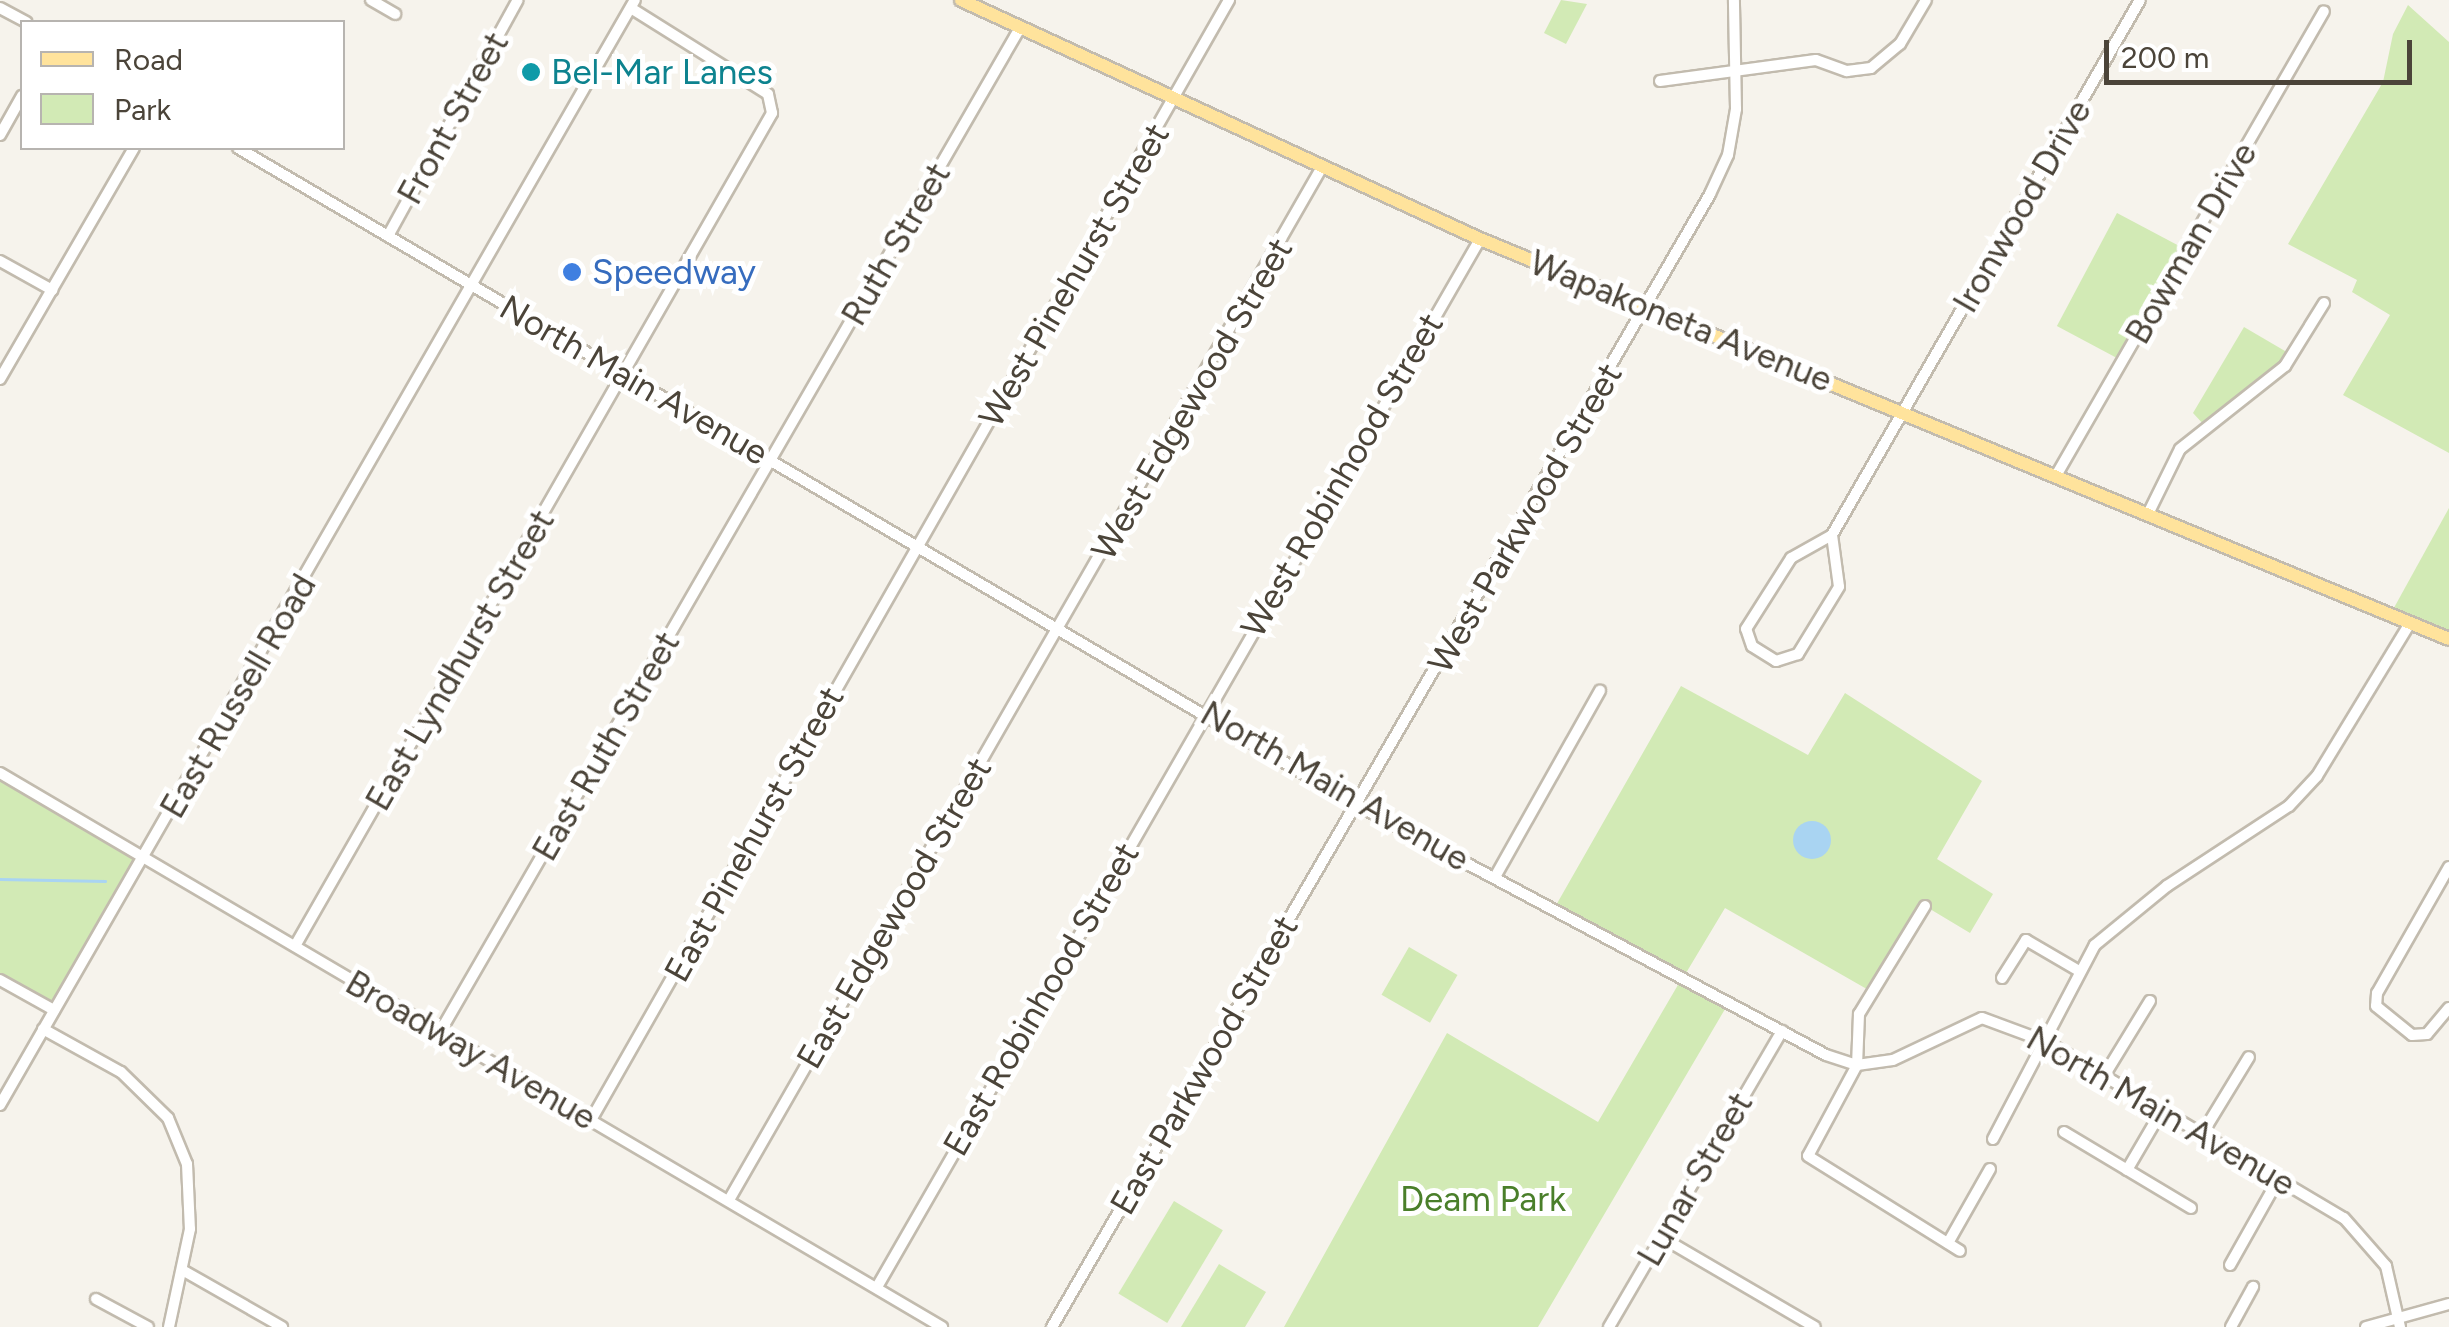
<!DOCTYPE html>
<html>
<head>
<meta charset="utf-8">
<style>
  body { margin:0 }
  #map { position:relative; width:2449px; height:1327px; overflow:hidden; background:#f6f3ec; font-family:Figtree,sans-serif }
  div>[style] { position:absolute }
  .green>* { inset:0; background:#d2eab5; transform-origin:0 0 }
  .water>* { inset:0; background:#a9d4f2 }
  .round { border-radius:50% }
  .stream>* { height:2.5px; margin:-1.25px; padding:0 1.25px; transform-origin:1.25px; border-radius:1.25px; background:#a9d4f2 }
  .roads { filter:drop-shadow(2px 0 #c2bbae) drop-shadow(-2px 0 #c2bbae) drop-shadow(0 2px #c2bbae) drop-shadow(0 -2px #c2bbae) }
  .minor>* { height:10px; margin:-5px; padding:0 5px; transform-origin:5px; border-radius:5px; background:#fff }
  .major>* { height:12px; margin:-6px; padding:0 6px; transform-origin:6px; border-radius:6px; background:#ffe39c }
  .dots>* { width:28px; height:28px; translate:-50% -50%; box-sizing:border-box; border:5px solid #fff; border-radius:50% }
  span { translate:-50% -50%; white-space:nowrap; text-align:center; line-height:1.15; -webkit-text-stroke:10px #fff; paint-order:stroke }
  .culture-label { font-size:35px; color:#0d838f }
  .left { translate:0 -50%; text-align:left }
  .street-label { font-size:35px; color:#4b4439 }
  .shop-label { font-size:35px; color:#366cbe }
  .park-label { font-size:35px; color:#4a7f2a }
  .legend { position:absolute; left:20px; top:20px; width:325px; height:130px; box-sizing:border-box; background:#fff; border:2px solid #b7b4b0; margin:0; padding:12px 18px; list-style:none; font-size:30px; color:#4b4439 }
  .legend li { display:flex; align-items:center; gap:20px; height:50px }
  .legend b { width:50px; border:2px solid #b7b4b0 }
  .scale { position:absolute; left:2104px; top:40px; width:308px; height:45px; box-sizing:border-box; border:5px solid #4b4439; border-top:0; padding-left:12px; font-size:30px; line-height:35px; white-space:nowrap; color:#4b4439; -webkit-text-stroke:8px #fff; paint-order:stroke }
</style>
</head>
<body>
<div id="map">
  <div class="green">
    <div style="clip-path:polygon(1561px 0,1587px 4px,1566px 44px,1544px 33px)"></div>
    <div style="clip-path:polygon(2408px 5px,2449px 42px,2449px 453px,2343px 395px,2390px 315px,2352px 292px,2357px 280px,2288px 244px,2383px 82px,2393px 34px)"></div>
    <div style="left:2117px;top:213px;width:78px;height:128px;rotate:28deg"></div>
    <div style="clip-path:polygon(2244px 327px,2292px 355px,2205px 426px,2193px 413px)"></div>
    <div style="clip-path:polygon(2449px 508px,2449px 639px,2390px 615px)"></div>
    <div style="clip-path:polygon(1681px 686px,1808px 755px,1845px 693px,1982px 781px,1937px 859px,1993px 894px,1970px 933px,1925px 906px,1872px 992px,1725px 908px,1683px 978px,1728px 1004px,1538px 1327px,1284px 1327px,1447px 1033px,1598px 1122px,1682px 978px,1555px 907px)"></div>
    <div style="clip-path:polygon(0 773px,144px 859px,54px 1010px,0 980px)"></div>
    <div style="left:1409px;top:947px;width:56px;height:55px;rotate:30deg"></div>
    <div style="left:1174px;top:1201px;width:57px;height:108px;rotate:31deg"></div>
    <div style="clip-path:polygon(1219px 1264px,1266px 1292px,1245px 1327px,1181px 1327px)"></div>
  </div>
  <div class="water">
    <div class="round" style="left:1793px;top:821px;width:38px;height:38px"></div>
  </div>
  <div class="stream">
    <div style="left:0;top:879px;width:105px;rotate:1.1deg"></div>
  </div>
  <div class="roads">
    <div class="minor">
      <div style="left:371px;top:0;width:28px;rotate:30deg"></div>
      <div style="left:0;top:8px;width:30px;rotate:28deg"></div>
      <div style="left:1660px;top:81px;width:157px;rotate:-7.7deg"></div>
      <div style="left:1816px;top:60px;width:33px;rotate:20deg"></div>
      <div style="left:1847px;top:71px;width:24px;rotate:-7deg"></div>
      <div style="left:1871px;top:68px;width:38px;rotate:-40deg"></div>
      <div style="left:1900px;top:44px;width:51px;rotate:-59.4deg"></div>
      <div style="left:0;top:135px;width:45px;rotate:-60.6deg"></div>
      <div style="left:238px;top:148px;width:1298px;rotate:30.42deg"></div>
      <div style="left:1357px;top:805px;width:531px;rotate:28.06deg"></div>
      <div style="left:1826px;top:1055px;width:33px;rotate:18deg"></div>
      <div style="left:1857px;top:1065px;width:36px;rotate:-8deg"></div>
      <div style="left:1893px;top:1060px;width:98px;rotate:-25.3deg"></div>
      <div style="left:1982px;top:1018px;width:69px;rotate:20.3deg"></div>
      <div style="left:2047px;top:1042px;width:345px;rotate:30.7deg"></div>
      <div style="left:2344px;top:1218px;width:64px;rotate:48.8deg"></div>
      <div style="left:2386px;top:1266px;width:63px;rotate:77.1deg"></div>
      <div style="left:388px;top:236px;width:269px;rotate:-61.2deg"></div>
      <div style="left:0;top:261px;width:60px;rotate:29.1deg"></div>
      <div style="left:0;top:379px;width:267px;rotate:-59.9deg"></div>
      <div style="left:2057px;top:474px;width:534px;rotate:-60.03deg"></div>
      <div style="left:2148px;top:514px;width:72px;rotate:-63.8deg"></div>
      <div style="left:2180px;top:449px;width:134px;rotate:-38.3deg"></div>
      <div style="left:2285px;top:366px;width:74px;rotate:-58.2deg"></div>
      <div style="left:1832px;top:535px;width:52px;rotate:82.3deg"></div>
      <div style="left:1839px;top:587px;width:79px;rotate:121.5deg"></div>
      <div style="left:1798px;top:654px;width:23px;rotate:162deg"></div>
      <div style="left:1776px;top:661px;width:28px;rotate:-148deg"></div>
      <div style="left:1752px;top:646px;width:18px;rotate:-109deg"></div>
      <div style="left:1746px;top:629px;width:84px;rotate:-57.6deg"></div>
      <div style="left:1791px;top:558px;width:47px;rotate:-29.3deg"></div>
      <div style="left:1832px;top:535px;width:617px;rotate:-60.07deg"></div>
      <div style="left:0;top:773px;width:1093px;rotate:30.46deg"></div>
      <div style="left:2449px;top:867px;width:145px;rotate:119.7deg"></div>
      <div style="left:2377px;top:993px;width:13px;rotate:94deg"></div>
      <div style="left:2376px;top:1006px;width:46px;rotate:38.9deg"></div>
      <div style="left:2412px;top:1035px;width:15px;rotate:-4deg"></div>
      <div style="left:2427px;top:1034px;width:34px;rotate:-50deg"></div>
      <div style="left:1495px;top:877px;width:214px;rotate:-60.6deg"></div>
      <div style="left:1925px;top:906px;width:127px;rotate:121.4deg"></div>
      <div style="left:1859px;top:1014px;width:51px;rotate:92.2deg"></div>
      <div style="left:1857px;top:1065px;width:103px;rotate:118.3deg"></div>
      <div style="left:1808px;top:1156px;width:179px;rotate:32deg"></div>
      <div style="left:295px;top:946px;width:960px;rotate:-60.2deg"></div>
      <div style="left:772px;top:113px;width:19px;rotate:-102deg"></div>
      <div style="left:768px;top:94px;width:162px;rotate:-147.9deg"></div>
      <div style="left:2002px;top:978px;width:45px;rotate:-57.7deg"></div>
      <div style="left:2026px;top:940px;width:61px;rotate:30.3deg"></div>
      <div style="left:0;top:980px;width:62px;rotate:29.1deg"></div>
      <div style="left:43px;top:1029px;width:89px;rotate:28.9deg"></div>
      <div style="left:121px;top:1072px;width:66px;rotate:44.4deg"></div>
      <div style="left:168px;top:1118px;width:50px;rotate:67.6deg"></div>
      <div style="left:187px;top:1164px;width:65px;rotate:87.4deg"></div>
      <div style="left:190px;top:1229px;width:100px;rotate:102.1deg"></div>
      <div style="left:440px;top:1032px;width:1159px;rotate:-59.99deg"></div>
      <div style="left:2104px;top:1076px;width:88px;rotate:-58.5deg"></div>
      <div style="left:0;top:1105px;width:1274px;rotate:-60.12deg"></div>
      <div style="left:591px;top:1120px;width:1289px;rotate:-60.33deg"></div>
      <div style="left:2064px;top:1132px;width:148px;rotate:30.9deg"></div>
      <div style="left:2202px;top:1134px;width:90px;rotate:-58.6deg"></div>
      <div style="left:1993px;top:1139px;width:219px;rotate:-62.3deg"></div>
      <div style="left:2095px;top:945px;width:93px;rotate:-39.3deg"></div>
      <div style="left:2167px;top:886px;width:146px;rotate:-33.3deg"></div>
      <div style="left:2289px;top:806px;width:41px;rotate:-47deg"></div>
      <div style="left:2317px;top:776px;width:179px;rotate:-58.7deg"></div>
      <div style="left:2127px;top:1170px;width:69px;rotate:-59.7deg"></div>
      <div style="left:729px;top:1200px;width:1189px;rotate:-60.14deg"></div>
      <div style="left:1661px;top:1237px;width:178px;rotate:30.3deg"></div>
      <div style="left:1948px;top:1243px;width:85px;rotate:-60.4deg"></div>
      <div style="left:2230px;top:1265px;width:100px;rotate:-60.6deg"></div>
      <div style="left:184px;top:1271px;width:113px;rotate:29.7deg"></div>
      <div style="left:877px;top:1287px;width:1209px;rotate:-60.08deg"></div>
      <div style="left:96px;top:1299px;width:59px;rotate:28.3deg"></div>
      <div style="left:1052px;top:1327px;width:1310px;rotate:-59.85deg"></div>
      <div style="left:1710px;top:194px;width:43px;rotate:-65.2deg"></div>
      <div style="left:1728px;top:155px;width:47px;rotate:-80.1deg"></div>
      <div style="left:1736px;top:109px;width:109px;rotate:-91.1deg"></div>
      <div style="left:1609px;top:1327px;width:343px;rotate:-59.7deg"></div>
      <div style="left:2231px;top:1327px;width:46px;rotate:-61.2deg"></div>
      <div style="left:2366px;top:1327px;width:86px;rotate:-15.5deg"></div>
    </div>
    <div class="major">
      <div style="left:961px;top:0;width:571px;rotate:24.73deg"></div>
      <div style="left:1480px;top:239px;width:1048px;rotate:22.43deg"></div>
    </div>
  </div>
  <div class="dots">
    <div style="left:531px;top:72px;background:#0f9aa8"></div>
    <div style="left:572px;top:272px;background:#3f7fe0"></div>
  </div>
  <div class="culture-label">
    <span class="left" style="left:551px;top:72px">Bel-Mar Lanes</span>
  </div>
  <div class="street-label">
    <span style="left:453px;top:118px;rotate:-61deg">Front Street</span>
    <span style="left:2022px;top:206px;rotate:-60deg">Ironwood Drive</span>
    <span style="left:2191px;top:243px;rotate:-60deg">Bowman Drive</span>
    <span style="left:896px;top:244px;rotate:-60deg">Ruth Street</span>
    <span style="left:1074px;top:275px;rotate:-60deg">West Pinehurst Street</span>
    <span style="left:1681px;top:321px;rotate:22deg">Wapakoneta Avenue</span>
    <span style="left:634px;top:380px;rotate:30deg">North Main Avenue</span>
    <span style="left:1192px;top:399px;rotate:-60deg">West Edgewood Street</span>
    <span style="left:1342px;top:475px;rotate:-60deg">West Robinhood Street</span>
    <span style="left:1525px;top:518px;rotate:-60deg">West Parkwood Street</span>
    <span style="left:460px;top:660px;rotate:-60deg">East Lyndhurst Street</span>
    <span style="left:238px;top:696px;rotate:-60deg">East Russell Road</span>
    <span style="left:606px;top:746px;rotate:-60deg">East Ruth Street</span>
    <span style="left:1335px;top:786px;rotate:30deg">North Main Avenue</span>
    <span style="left:754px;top:834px;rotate:-61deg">East Pinehurst Street</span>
    <span style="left:894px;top:913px;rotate:-60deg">East Edgewood Street</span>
    <span style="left:1041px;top:999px;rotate:-60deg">East Robinhood Street</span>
    <span style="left:471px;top:1050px;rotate:30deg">Broadway Avenue</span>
    <span style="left:1204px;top:1065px;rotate:-60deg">East Parkwood Street</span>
    <span style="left:2161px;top:1111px;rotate:30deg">North Main Avenue</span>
    <span style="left:1695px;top:1179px;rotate:-60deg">Lunar Street</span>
  </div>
  <div class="shop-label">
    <span class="left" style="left:592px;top:272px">Speedway</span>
  </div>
  <div class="park-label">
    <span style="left:1483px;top:1199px">Deam Park</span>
  </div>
  <ul class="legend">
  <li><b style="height:12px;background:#ffe39c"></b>Road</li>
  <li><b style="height:28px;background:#d2eab5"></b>Park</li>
  </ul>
  <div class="scale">200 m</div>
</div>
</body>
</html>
